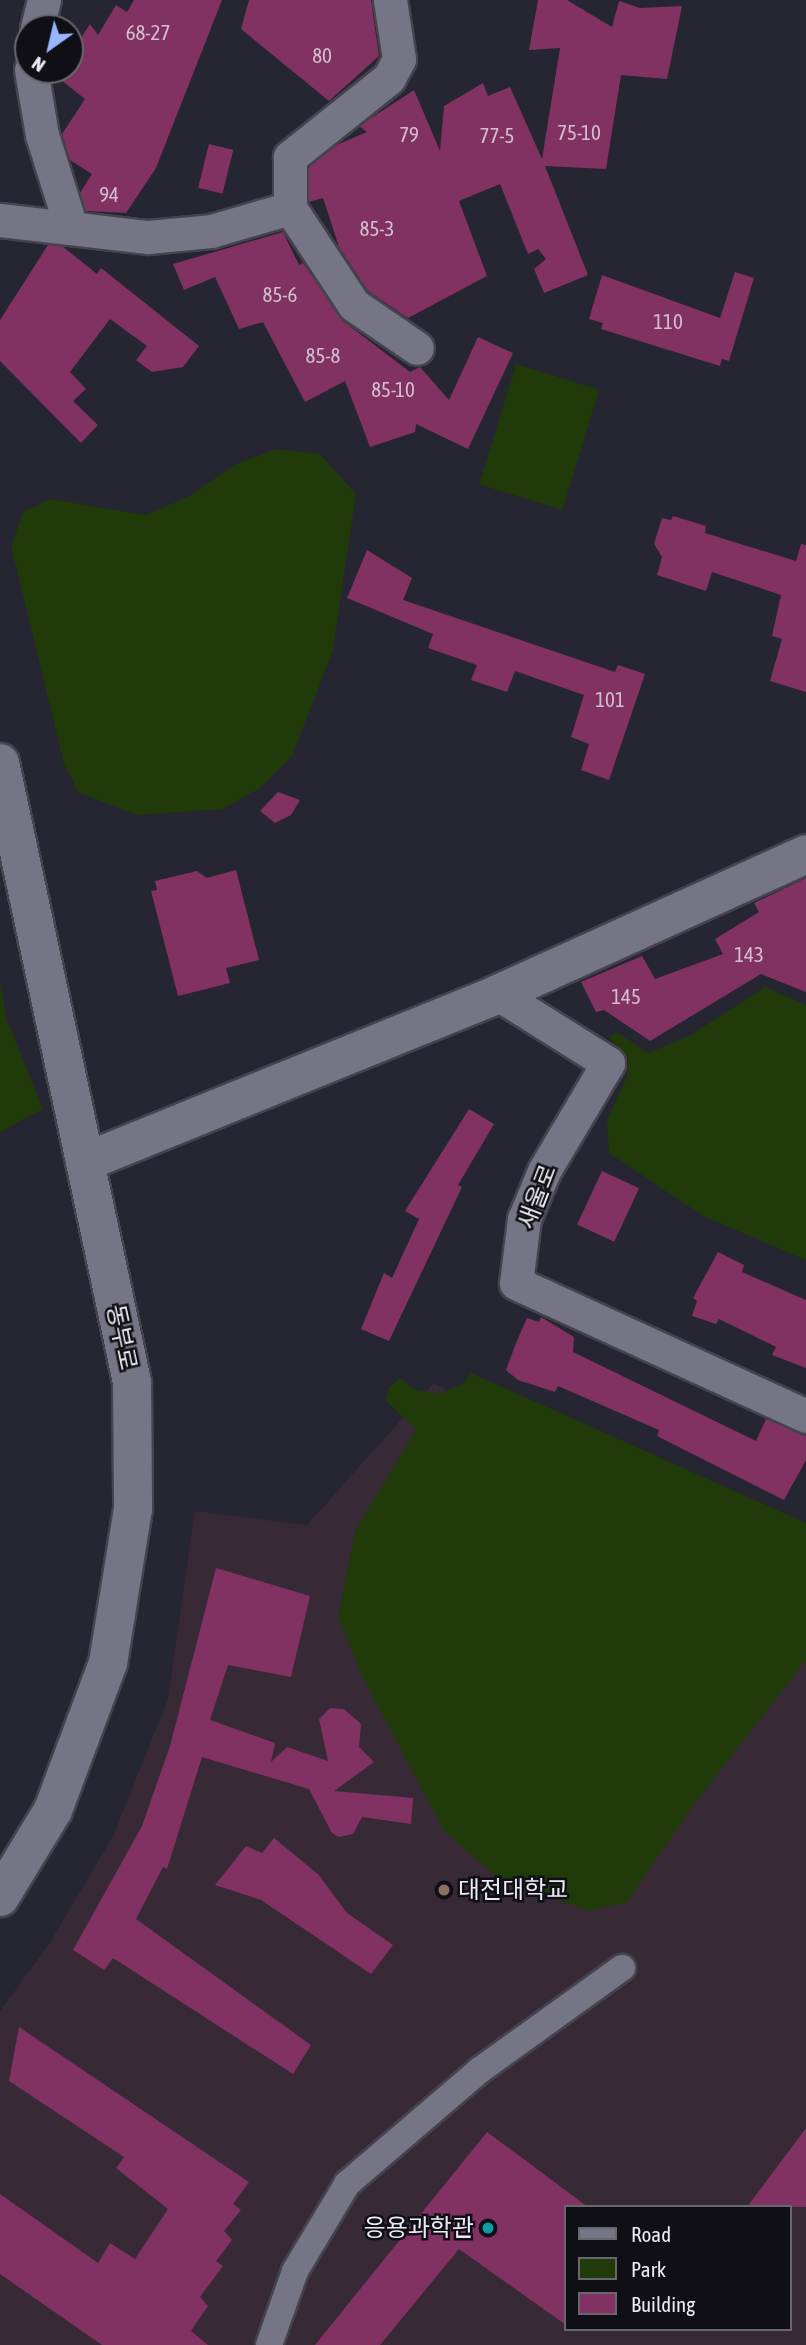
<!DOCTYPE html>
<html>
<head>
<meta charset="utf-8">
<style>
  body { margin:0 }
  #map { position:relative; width:806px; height:2345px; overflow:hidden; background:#262532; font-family:"Asap Condensed","Noto Sans KR",sans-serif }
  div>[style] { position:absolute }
  .education>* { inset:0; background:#372935 }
  .green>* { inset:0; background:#203a0a; transform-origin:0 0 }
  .building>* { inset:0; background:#813262; transform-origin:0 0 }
  .roads { filter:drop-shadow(2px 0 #44434e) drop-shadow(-2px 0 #44434e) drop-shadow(0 2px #44434e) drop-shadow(0 -2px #44434e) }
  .pedestrian>* { height:26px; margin:-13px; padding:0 13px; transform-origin:13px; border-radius:13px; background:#767585 }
  .minor>* { height:33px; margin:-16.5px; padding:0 16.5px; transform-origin:16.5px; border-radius:16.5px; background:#767585 }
  .tertiary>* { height:38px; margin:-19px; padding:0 19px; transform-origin:19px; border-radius:19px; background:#767585 }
  .secondary>* { height:38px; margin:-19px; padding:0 19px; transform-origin:19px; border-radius:19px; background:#767585 }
  .dots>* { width:19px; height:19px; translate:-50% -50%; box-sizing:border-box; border:4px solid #0f0f15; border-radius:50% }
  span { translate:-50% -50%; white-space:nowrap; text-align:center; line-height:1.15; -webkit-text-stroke:5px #0f0f15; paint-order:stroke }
  .number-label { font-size:21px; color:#d1bdd0 }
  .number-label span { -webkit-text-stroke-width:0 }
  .street-label { font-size:24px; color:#ecebf4 }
  .poi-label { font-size:24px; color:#ecebf4 }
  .left { translate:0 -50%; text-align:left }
  .right { translate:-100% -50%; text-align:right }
  .legend { position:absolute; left:564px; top:2205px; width:228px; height:126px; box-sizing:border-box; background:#0f0f15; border:2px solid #67676e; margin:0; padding:9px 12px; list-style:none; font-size:21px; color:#ecebf4 }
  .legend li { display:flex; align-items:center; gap:14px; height:35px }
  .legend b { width:35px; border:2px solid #67676e }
  .north { position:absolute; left:14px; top:14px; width:70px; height:70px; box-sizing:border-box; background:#0f0f15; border:2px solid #67676e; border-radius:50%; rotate:214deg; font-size:19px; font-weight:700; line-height:28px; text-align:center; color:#ecebf4 }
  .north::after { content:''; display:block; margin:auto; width:24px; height:32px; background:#98b5fd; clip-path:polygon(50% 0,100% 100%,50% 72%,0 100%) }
</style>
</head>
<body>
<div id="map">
  <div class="education">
    <div style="clip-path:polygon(evenodd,434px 1383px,724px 1550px,806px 1556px,806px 2345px,0 2345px,0 2011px,49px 1944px,113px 1836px,168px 1699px,195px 1511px,307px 1525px,434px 1383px,566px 2207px,790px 2207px,790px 2329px,566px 2329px,566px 2207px)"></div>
  </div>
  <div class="green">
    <div style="left:516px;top:364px;width:87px;height:126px;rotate:17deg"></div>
    <div style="clip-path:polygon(276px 449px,320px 454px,356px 494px,333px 650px,292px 756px,260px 788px,223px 809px,138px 815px,79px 793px,64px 764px,11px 546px,24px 511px,51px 499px,145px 515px,188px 497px,234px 465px)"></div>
    <div style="clip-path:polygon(0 983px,7px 1020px,43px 1109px,0 1132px)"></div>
    <div style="clip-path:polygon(765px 987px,806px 1005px,806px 1260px,703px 1216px,609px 1153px,607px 1120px,627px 1076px,628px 1058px,609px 1037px,617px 1032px,648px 1053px,689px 1036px)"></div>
    <div style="clip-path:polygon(471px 1373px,806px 1523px,806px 1660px,695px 1803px,627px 1902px,589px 1911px,499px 1879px,444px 1831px,362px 1676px,338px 1617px,355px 1531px,416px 1429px,385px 1400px,389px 1387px,400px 1378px,416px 1390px,439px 1394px,463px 1384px)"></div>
  </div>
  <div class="building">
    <div style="clip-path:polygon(134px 0,222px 0,156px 168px,126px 213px,86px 211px,80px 193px,92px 174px,70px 160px,62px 134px,85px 99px,56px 76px,70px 70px,70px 55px,90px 24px,98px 35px,116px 5px,127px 12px)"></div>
    <div style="clip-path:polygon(249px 0,371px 0,379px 56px,329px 101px,241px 29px)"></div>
    <div style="clip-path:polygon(538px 0,567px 0,612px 27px,619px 1px,640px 8px,682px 6px,667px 79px,621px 75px,606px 169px,545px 166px,588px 275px,544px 293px,534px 269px,546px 259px,538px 249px,528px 254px,500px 184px,459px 201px,487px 276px,408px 318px,368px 291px,339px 247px,323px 198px,309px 202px,309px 166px,334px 146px,367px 132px,359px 126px,414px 90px,440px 151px,444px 106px,483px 83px,488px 96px,510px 87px,542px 159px,560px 48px,529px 50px)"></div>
    <div style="left:209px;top:144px;width:25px;height:45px;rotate:14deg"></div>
    <div style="clip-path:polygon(283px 232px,299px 265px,303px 263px,343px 321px,410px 372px,420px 367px,449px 400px,478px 337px,513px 353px,468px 449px,416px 424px,415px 432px,370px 447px,345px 381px,305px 402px,263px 322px,239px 329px,215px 277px,184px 290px,173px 264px)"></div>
    <div style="clip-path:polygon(48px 245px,62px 246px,97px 274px,101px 268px,199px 346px,183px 367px,152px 372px,136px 360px,147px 346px,110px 319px,70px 372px,86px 389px,73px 401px,98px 425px,81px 443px,0 361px,0 320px)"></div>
    <div style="clip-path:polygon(735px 272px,754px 278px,729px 361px,722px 359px,720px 366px,601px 329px,603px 323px,589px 319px,602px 275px,720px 318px)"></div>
    <div style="clip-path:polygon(673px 516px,706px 526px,705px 533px,796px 561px,801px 544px,806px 545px,806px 692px,770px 681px,782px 639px,772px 636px,781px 595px,712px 572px,706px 591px,657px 575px,662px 557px,654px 544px,662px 518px,671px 520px)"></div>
    <div style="clip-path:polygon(367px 550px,412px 578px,403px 600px,615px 672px,618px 665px,645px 674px,609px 780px,581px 770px,589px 744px,571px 737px,584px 695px,515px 671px,507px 692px,471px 680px,477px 665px,428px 648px,433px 634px,347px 598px)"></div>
    <div style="clip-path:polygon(278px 792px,300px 800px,291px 815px,275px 823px,260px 811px)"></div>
    <div style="clip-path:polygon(236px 870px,259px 960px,226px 968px,230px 983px,178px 996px,151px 891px,157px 890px,155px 881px,197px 871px,207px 878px)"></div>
    <div style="clip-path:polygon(806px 878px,806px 992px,761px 974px,650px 1041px,604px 1010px,596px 1012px,581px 982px,642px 956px,655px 979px,723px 954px,715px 939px,759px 912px,754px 903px)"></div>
    <div style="clip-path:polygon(469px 1109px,494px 1124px,458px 1185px,462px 1187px,389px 1341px,361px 1329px,384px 1273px,392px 1278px,419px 1219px,405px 1211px)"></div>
    <div style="left:602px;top:1171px;width:41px;height:59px;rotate:25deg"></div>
    <div style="clip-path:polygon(718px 1252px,744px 1265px,742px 1272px,806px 1300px,806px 1368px,772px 1355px,776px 1347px,719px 1319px,716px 1324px,692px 1316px,697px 1301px,693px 1298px)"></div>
    <div style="clip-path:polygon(541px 1317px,574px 1337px,573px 1352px,756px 1441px,766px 1419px,806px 1436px,806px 1460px,784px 1500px,657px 1436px,659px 1430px,558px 1386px,555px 1392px,518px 1380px,506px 1370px,516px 1343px,527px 1318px,539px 1322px)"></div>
    <div style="clip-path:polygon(216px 1568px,310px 1596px,291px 1677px,228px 1665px,210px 1720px,275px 1743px,271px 1762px,287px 1747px,328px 1761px,319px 1719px,330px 1708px,344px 1709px,361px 1724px,359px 1747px,374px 1762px,334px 1791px,413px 1798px,411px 1824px,362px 1817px,353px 1834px,339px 1837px,332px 1833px,309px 1789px,202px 1757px,167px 1869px,163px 1867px,136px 1919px,311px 2045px,293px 2074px,113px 1958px,104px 1970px,73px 1950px,142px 1826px,170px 1746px)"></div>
    <div style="clip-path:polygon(274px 1838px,319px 1875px,347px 1913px,393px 1945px,371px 1974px,261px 1900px,215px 1885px,246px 1846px,262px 1853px)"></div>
    <div style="clip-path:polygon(19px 2027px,249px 2182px,233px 2204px,241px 2210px,224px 2231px,232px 2240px,216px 2261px,223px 2266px,200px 2297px,208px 2306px,191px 2331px,208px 2345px,102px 2345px,0 2274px,0 2194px,98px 2263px,110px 2243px,135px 2259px,168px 2209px,116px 2168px,124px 2157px,9px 2081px)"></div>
    <div style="clip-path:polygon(806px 2128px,806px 2207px,747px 2207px)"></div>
    <div style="clip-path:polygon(487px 2132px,588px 2207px,566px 2207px,566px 2325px,459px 2249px,380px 2345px,315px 2345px)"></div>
  </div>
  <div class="roads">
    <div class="pedestrian">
      <div style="left:269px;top:2345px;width:78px;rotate:-70.6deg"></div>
      <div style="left:295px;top:2271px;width:101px;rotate:-59.1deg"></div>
      <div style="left:347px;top:2184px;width:175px;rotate:-40.6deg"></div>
      <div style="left:480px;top:2070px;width:175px;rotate:-35.7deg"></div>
    </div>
    <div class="minor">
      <div style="left:390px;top:0;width:60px;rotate:81.3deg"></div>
      <div style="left:399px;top:59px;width:21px;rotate:118deg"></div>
      <div style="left:389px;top:78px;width:127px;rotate:141.4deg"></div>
      <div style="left:290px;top:157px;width:51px;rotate:90deg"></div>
      <div style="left:290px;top:208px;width:116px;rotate:56.6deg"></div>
      <div style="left:354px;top:305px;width:76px;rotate:34.3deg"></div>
      <div style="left:37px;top:28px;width:29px;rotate:-76deg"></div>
      <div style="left:31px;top:70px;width:66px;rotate:80.4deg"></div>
      <div style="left:42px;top:135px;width:93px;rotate:72.5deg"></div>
      <div style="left:0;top:220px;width:149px;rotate:6.6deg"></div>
      <div style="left:148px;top:237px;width:63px;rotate:-5.4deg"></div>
      <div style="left:211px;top:231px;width:82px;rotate:-16.2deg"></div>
      <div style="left:498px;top:994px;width:130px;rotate:32.1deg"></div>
      <div style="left:608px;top:1063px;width:126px;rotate:120.7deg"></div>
      <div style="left:544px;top:1171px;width:52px;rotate:112.6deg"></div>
      <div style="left:524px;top:1219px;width:64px;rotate:97.1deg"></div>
      <div style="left:516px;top:1283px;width:319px;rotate:24.6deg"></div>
    </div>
    <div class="tertiary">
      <div style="left:85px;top:1162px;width:446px;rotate:-22.1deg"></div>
      <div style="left:498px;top:994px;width:338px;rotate:-24.4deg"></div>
    </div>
    <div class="secondary">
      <div style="left:0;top:763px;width:633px;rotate:77.96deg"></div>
      <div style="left:132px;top:1382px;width:127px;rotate:89.5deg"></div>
      <div style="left:133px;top:1509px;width:156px;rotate:99.2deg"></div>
      <div style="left:108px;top:1663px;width:157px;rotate:110.5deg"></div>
      <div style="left:53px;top:1810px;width:102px;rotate:121.3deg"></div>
    </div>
  </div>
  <div class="dots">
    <div style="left:444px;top:1890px;background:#8d6e63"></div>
    <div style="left:488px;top:2228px;background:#0f9aa8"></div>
  </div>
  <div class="number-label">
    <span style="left:148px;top:32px">68-27</span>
    <span style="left:322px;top:55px">80</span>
    <span style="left:579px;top:132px">75-10</span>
    <span style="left:409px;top:134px">79</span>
    <span style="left:497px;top:135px">77-5</span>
    <span style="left:109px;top:194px">94</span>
    <span style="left:377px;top:228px">85-3</span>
    <span style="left:280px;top:294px">85-6</span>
    <span style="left:668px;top:321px">110</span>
    <span style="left:323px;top:355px">85-8</span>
    <span style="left:393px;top:389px">85-10</span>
    <span style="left:610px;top:699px">101</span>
    <span style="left:749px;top:954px">143</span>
    <span style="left:626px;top:996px">145</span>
  </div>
  <div class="street-label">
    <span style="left:537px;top:1197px;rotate:-69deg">새울로</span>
    <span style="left:122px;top:1337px;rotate:78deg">동부로</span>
  </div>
  <div class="poi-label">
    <span class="left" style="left:458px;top:1890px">대전대학교</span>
    <span class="right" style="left:474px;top:2228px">응용과학관</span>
  </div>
  <ul class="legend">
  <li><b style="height:9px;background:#767585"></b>Road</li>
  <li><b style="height:19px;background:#203a0a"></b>Park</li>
  <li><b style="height:19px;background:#813262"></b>Building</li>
  </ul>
  <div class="north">N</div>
</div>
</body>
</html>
